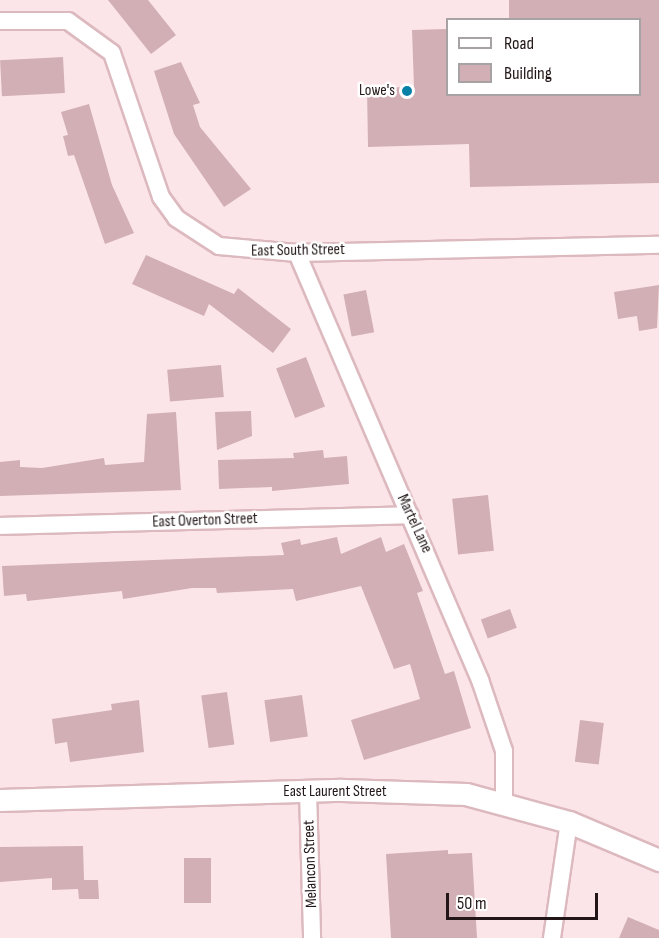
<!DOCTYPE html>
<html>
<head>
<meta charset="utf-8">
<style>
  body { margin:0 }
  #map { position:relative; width:659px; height:938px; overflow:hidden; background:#fce5e9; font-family:"Sofia Sans Condensed",sans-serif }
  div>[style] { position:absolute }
  .building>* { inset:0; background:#d1afb4; transform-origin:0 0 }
  .roads { filter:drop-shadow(2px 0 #dcb9be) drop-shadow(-2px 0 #dcb9be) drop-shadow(0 2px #dcb9be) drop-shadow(0 -2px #dcb9be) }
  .minor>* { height:16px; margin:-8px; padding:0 8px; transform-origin:8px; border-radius:8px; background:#fff }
  .tertiary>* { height:21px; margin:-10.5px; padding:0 10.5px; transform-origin:10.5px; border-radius:10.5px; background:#fff }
  .dots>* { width:16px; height:16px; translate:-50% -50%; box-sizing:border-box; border:3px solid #fff; border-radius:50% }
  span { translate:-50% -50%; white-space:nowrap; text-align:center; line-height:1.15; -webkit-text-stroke:5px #fff; paint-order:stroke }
  .poi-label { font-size:16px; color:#221618 }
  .right { translate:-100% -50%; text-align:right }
  .street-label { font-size:16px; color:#221618 }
  .legend { position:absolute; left:446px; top:18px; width:195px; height:78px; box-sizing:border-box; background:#fff; border:2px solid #a7a2a3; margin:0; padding:8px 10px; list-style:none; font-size:18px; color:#221618 }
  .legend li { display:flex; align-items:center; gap:12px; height:30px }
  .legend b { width:30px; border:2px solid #a7a2a3 }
  .scale { position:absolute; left:446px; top:893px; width:152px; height:27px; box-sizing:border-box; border:3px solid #221618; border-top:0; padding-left:8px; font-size:18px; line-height:21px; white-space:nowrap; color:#221618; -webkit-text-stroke:4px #fff; paint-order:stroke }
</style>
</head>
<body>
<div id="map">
  <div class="building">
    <div style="clip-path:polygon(108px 0,148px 0,176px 35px,151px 54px)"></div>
    <div style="clip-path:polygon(509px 0,659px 0,659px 183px,470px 187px,469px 144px,368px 147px,367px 88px,414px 87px,412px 30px,447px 29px,447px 94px,639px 94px,639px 20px,509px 20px)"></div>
    <div style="left:63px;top:57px;width:36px;height:63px;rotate:87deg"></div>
    <div style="clip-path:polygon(181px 62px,200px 103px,193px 105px,200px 127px,251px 189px,224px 207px,174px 134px,154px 71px)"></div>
    <div style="clip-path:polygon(89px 104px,112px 185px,134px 233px,105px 244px,74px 155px,68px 156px,63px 136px,68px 135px,61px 112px)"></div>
    <div style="clip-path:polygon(146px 255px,234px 294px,238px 288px,291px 329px,273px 353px,209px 304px,204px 316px,132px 284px)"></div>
    <div style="clip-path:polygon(659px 285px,657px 328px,639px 331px,637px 316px,618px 319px,614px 292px)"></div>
    <div style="left:366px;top:290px;width:43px;height:23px;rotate:79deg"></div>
    <div style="left:306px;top:357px;width:53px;height:32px;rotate:69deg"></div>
    <div style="left:221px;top:365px;width:32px;height:54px;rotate:85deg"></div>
    <div style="clip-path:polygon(251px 411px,252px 436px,217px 450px,215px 412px)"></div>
    <div style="clip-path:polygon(176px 412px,181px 490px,0 496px,0 462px,20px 460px,20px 467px,42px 468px,104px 458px,105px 465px,144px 462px,147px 414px)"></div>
    <div style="clip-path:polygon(323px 450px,324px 458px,347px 456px,349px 484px,272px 491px,272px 487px,219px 489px,218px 460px,294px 458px,293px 453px)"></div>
    <div style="left:488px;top:495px;width:56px;height:36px;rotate:84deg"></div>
    <div style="clip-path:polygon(337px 537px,341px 554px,381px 537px,386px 552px,404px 544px,423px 591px,417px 593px,445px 674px,454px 671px,471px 728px,364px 760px,351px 720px,420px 699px,410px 664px,394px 669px,361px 586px,296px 601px,293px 589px,217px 593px,216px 588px,192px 588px,123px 599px,122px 591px,27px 601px,26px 594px,4px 596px,2px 566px,284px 555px,281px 543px,300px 539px,301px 545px)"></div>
    <div style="left:510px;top:609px;width:20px;height:31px;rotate:70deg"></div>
    <div style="left:227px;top:692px;width:53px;height:26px;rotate:82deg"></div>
    <div style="left:302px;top:695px;width:42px;height:38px;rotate:82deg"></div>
    <div style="clip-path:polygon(139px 700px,144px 752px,70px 762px,67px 742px,55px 744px,52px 719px,112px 710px,111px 704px)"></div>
    <div style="left:580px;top:720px;width:24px;height:42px;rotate:7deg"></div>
    <div style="clip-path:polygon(83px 846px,84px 880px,98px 880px,99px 899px,79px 899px,78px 889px,52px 890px,52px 878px,0 882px,0 847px)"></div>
    <div style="clip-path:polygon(448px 850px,448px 854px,472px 853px,477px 938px,391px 938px,386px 854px)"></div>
    <div style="left:184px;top:858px;width:27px;height:45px"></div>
    <div style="clip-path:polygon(628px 917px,659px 930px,659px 938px,619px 938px)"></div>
  </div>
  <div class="roads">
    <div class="minor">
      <div style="left:0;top:21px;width:68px"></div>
      <div style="left:68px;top:21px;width:54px;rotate:36deg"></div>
      <div style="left:112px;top:53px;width:152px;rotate:71.2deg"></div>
      <div style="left:161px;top:197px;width:26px;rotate:54deg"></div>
      <div style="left:176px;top:218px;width:51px;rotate:33.1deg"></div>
      <div style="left:219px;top:246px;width:78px;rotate:5.1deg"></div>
      <div style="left:297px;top:253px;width:362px;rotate:-1.3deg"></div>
      <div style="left:297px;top:253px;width:465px;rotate:66.8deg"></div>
      <div style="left:480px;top:680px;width:75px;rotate:71.3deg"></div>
      <div style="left:504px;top:751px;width:51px;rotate:90deg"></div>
      <div style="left:0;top:526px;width:410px;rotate:-1.5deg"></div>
      <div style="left:308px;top:791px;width:147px;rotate:88.4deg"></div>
      <div style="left:552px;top:938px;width:117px;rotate:-81.7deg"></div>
    </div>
    <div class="tertiary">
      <div style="left:0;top:800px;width:342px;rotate:-1.7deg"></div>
      <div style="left:342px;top:790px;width:124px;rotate:1.8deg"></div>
      <div style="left:466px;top:794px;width:107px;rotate:15.2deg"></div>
      <div style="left:569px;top:822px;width:98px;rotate:22.9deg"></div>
    </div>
  </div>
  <div class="dots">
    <div style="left:407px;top:91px;background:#0680a6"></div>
  </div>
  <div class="poi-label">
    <span class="right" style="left:395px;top:91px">Lowe's</span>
  </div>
  <div class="street-label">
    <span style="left:298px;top:251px;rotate:-1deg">East South Street</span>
    <span style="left:205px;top:521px;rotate:-2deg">East Overton Street</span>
    <span style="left:414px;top:524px;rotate:65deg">Martel Lane</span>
    <span style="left:335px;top:792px">East Laurent Street</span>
    <span style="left:311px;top:864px;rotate:-92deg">Melancon Street</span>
  </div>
  <ul class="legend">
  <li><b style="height:8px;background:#fff"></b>Road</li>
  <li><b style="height:16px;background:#d1afb4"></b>Building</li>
  </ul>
  <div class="scale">50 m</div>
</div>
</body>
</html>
